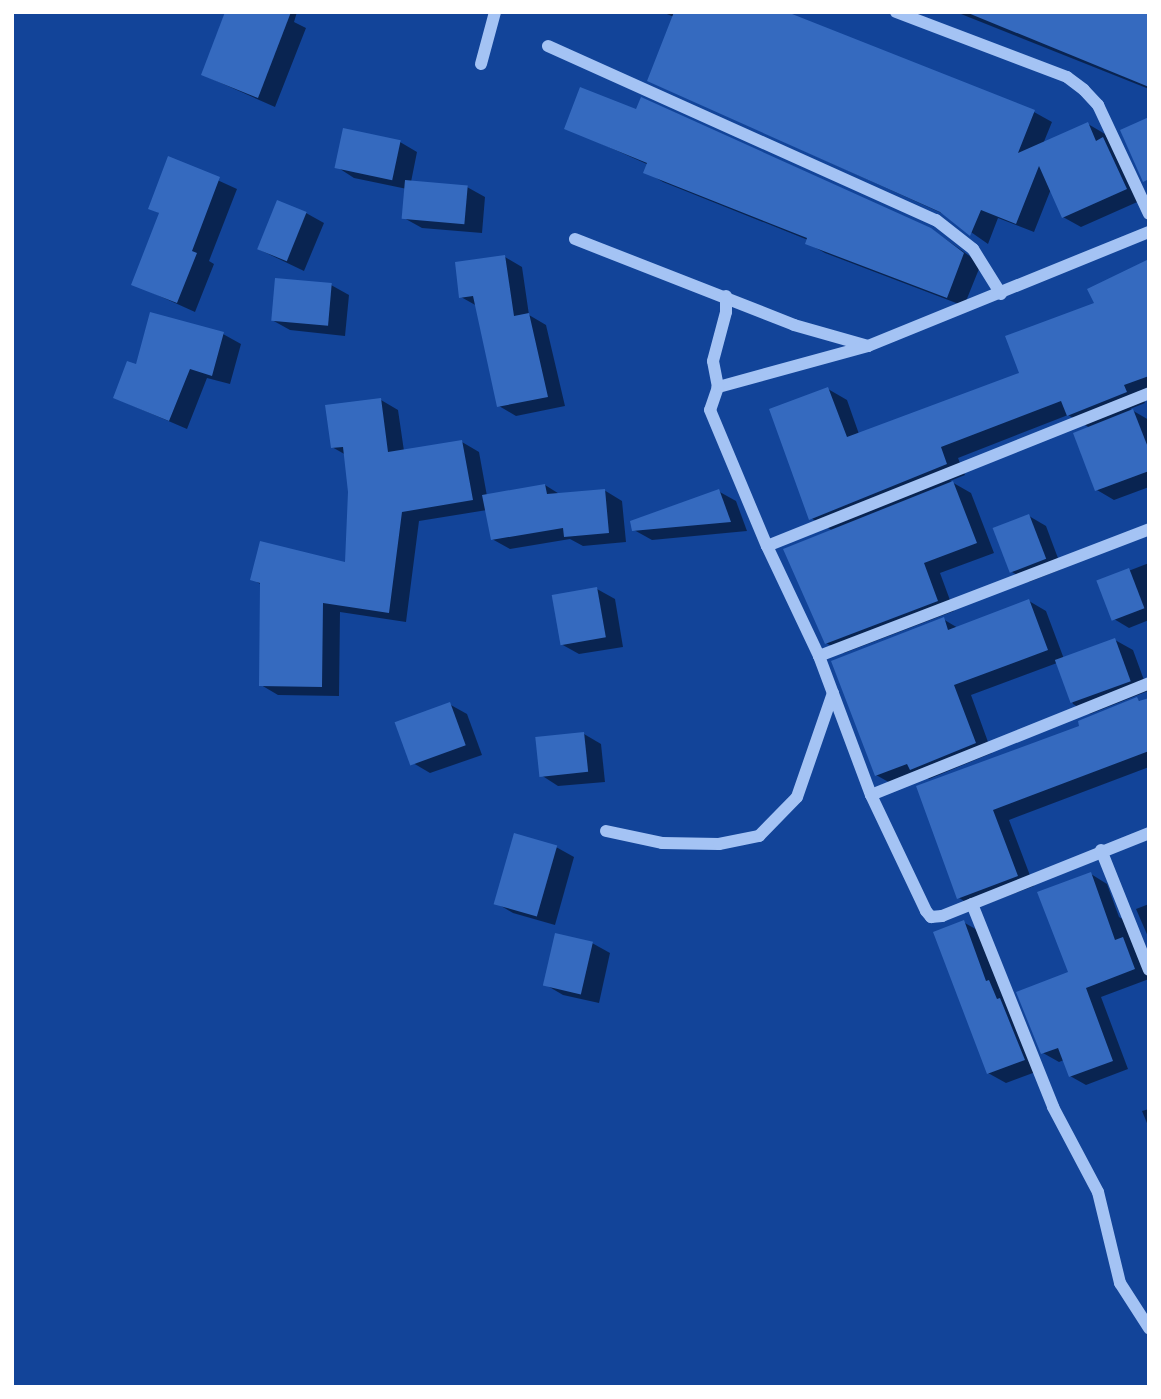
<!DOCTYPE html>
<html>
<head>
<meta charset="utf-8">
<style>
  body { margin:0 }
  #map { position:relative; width:1161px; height:1399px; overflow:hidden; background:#124499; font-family:"Noto Sans",sans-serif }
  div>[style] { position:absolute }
  .shadow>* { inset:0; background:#0007 }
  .building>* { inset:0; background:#356abf; transform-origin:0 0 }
  .minor>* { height:12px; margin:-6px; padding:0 6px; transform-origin:6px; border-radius:6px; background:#a4c3f4 }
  span { translate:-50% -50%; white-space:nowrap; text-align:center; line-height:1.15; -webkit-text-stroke:7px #124499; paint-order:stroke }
  .frame { position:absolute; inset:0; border:14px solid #fff; pointer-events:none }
</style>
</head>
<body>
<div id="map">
  <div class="shadow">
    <div style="clip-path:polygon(227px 12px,297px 12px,294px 22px,306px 28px,275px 107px,203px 75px)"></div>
    <div style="clip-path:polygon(662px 12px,783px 12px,1034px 112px,1052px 122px,1043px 144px,1088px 124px,1105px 134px,1144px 199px,1081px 227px,1063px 217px,1051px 189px,1034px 232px,998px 218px,988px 244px,948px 216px,649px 80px,674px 17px)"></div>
    <div style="clip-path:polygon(956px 12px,1149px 12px,1149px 89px)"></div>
    <div style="clip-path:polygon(566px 128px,931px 229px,981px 264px,964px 306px,825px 253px,807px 243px,808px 240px,663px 182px,646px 172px,649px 165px)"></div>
    <div style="clip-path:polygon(400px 142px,417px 152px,411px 182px,467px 187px,485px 197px,482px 233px,422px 228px,404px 218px,407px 189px,354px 178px,337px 167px)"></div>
    <div style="clip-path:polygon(169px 158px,237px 189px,209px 261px,214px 264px,195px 312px,133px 284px,161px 214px,150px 208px)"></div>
    <div style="clip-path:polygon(306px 213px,324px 223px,304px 271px,258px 249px)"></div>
    <div style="clip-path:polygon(505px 257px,522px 267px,529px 315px,546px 325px,565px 406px,516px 416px,499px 406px,477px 306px,461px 297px)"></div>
    <div style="clip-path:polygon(1149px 260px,1149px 393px,1142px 395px,1145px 403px,1130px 409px,1149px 420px,1149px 487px,1114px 500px,1097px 490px,1090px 428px,1068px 415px,958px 458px,965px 475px,950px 481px,971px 493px,994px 553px,940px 573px,954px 611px,844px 653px,826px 643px,785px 550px,833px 531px,811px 518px,828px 389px,847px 400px,859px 434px,1021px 374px)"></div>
    <div style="clip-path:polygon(331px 285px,349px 295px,345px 336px,290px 330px,272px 320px)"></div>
    <div style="clip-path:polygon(223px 334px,241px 344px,230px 384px,207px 378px,187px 429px,115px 398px,137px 367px)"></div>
    <div style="clip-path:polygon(381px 400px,398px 410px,404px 451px,462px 442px,479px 452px,487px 496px,545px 485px,561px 495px,604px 490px,622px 501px,626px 542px,583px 546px,570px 539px,510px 549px,492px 539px,487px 510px,419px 521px,406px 622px,340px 612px,339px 696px,278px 695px,261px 685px,262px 585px,252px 579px,347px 564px,350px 492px,346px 455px,332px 447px)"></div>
    <div style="clip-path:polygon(718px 491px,736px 501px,747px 531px,652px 540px,634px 530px)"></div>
    <div style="clip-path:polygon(1029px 516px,1046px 526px,1062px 569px,1029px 582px,1012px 572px)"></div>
    <div style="clip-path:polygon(1149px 563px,1149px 620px,1129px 628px,1114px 619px,1100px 582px)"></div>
    <div style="clip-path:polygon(597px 589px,615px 599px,623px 647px,579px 654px,561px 644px)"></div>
    <div style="clip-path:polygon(1029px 601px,1046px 611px,1064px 659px,1115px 640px,1133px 650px,1148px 691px,1090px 714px,1073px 704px,1057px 663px,971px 695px,992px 753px,929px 779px,921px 775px,894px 785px,876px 775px,943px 619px,958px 628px)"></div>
    <div style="clip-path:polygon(1137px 699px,1141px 702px,1149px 699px,1149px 767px,1009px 820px,1034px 886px,976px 908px,959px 898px,918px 787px,1082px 727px)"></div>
    <div style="clip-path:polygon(449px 704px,467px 714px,482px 755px,430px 773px,413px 763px)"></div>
    <div style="clip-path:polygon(584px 734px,601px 744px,605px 782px,558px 786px,541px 775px)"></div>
    <div style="clip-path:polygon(556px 847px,574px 857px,555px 925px,513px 913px,496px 903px)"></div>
    <div style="clip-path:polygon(1091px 874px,1107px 884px,1119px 917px,1133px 925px,1149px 979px,1101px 997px,1128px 1069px,1086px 1085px,1070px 1076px,1064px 1060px,1059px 1062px,1043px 1053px,1070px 973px)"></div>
    <div style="clip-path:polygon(1149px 904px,1149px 939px,1136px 909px)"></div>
    <div style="clip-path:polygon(963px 922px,981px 932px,1041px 1070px,1006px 1083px,988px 1073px)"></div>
    <div style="clip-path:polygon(592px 943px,610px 953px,599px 1003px,563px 995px,546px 985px)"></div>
    <div style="clip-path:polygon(1149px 1109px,1149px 1128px,1142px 1111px)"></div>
  </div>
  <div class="building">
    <div style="clip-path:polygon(225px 12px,291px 12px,258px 98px,201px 75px)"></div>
    <div style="clip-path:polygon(674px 12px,787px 12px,1035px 110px,1018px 153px,1088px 122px,1096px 141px,1103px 137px,1127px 189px,1062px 218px,1039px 166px,1016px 224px,981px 210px,970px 236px,940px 212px,647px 81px)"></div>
    <div style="clip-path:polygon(968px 12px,1149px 12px,1149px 87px,968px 13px)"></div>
    <div style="clip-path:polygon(580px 87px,636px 109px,641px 97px,931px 228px,964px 253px,947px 298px,805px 244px,807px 238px,643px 173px,647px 163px,564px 129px)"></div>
    <div style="clip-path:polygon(1149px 117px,1149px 179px,1143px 182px,1120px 130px)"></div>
    <div style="left:343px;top:128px;width:59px;height:41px;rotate:12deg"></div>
    <div style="clip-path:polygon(168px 156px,220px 177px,192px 251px,197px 253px,177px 303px,131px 285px,159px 213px,148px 209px)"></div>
    <div style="left:405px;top:180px;width:63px;height:39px;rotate:5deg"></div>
    <div style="left:277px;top:200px;width:32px;height:53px;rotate:22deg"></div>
    <div style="clip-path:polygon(505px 255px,514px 316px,529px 313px,548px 397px,497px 407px,473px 296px,459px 298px,455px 262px)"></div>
    <div style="clip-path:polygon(1149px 259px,1149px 376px,1124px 385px,1127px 392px,1067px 416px,1061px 401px,941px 447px,947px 464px,809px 520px,769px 409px,828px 387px,847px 437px,1019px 373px,1005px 336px,1094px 303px,1087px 289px)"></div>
    <div style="left:275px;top:278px;width:57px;height:43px;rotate:5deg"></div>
    <div style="clip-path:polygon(150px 312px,224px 332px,212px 376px,190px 369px,169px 421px,113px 398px,127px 361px,136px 364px)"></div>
    <div style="clip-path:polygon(381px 398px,388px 452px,462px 440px,473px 500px,402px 512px,389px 613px,323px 603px,322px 687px,259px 686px,260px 583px,250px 580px,260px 541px,345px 562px,348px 492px,343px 447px,331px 448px,325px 405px)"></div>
    <div style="clip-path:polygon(1133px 409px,1149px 450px,1149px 471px,1095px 491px,1073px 433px)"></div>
    <div style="clip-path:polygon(953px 481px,977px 543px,924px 563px,938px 601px,825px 644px,783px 549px)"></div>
    <div style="clip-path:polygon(545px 484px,547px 494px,605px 489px,609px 533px,564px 537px,563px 528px,491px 540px,482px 495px)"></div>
    <div style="clip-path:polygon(719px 489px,731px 522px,632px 531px,630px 521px)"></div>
    <div style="left:1029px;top:514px;width:48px;height:39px;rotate:69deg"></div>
    <div style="left:1129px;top:568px;width:43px;height:35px;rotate:69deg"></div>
    <div style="left:597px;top:587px;width:51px;height:46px;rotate:80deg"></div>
    <div style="clip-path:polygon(1029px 599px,1048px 650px,954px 685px,976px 743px,910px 770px,907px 764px,875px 776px,831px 661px,944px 617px,948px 630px)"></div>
    <div style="left:1115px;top:638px;width:46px;height:64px;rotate:70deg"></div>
    <div style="clip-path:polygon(1137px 697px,1139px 701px,1149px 698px,1149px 751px,993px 810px,1018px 876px,957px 899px,916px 786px,1079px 726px,1078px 721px)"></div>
    <div style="left:450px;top:702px;width:46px;height:59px;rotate:70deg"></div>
    <div style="left:584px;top:732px;width:40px;height:49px;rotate:84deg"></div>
    <div style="left:514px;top:833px;width:45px;height:74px;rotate:16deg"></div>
    <div style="clip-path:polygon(1091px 872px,1115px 940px,1123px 937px,1135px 969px,1086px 988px,1113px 1061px,1069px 1077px,1058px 1048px,1041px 1054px,1016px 992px,1068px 972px,1037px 892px)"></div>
    <div style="clip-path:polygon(964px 920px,986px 981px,989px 980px,997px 999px,1000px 998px,1025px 1060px,987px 1074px,933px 932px)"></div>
    <div style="left:555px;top:933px;width:39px;height:54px;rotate:13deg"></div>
  </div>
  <div class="minor">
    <div style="left:896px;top:12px;width:183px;rotate:20.8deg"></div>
    <div style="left:1067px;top:77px;width:21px;rotate:37deg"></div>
    <div style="left:1084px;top:90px;width:21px;rotate:47deg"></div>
    <div style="left:1098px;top:105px;width:120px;rotate:64.9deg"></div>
    <div style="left:548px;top:46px;width:425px;rotate:24.2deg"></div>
    <div style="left:936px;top:220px;width:47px;rotate:38.1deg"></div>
    <div style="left:973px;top:249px;width:53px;rotate:58.1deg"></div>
    <div style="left:481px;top:64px;width:54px;rotate:-74.9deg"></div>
    <div style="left:575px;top:239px;width:235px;rotate:21.4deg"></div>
    <div style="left:794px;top:325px;width:77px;rotate:15.8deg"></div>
    <div style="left:868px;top:346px;width:303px;rotate:-22.1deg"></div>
    <div style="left:868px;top:346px;width:156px;rotate:164.7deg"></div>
    <div style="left:718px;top:387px;width:24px;rotate:109deg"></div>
    <div style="left:710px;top:410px;width:147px;rotate:67.3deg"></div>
    <div style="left:767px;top:546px;width:122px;rotate:64.7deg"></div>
    <div style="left:819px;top:656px;width:148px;rotate:69.5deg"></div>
    <div style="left:871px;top:795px;width:128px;rotate:64.6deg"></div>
    <div style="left:926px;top:911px;width:8px;rotate:50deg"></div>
    <div style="left:931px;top:917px;width:11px;rotate:-5deg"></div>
    <div style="left:942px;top:916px;width:223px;rotate:-21.8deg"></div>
    <div style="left:718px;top:387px;width:26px;rotate:-101deg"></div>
    <div style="left:713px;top:361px;width:51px;rotate:-75.1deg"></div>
    <div style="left:726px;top:312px;width:16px;rotate:-90deg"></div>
    <div style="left:767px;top:546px;width:412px;rotate:-21.8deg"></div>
    <div style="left:819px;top:656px;width:354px;rotate:-21deg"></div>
    <div style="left:871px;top:795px;width:300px;rotate:-21.9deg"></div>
    <div style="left:606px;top:831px;width:57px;rotate:12.1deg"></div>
    <div style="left:662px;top:843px;width:57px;rotate:1deg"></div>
    <div style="left:719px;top:844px;width:41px;rotate:-11.3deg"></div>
    <div style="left:759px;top:836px;width:54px;rotate:-45.7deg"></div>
    <div style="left:797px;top:797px;width:110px;rotate:-70.9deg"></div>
    <div style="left:1101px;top:850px;width:129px;rotate:68.2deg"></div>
    <div style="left:972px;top:904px;width:219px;rotate:68.2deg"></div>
    <div style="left:1053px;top:1107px;width:96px;rotate:62.1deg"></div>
    <div style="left:1098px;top:1192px;width:94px;rotate:76.4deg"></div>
    <div style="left:1120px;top:1283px;width:54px;rotate:57.2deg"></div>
  </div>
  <div class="frame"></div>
</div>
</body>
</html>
